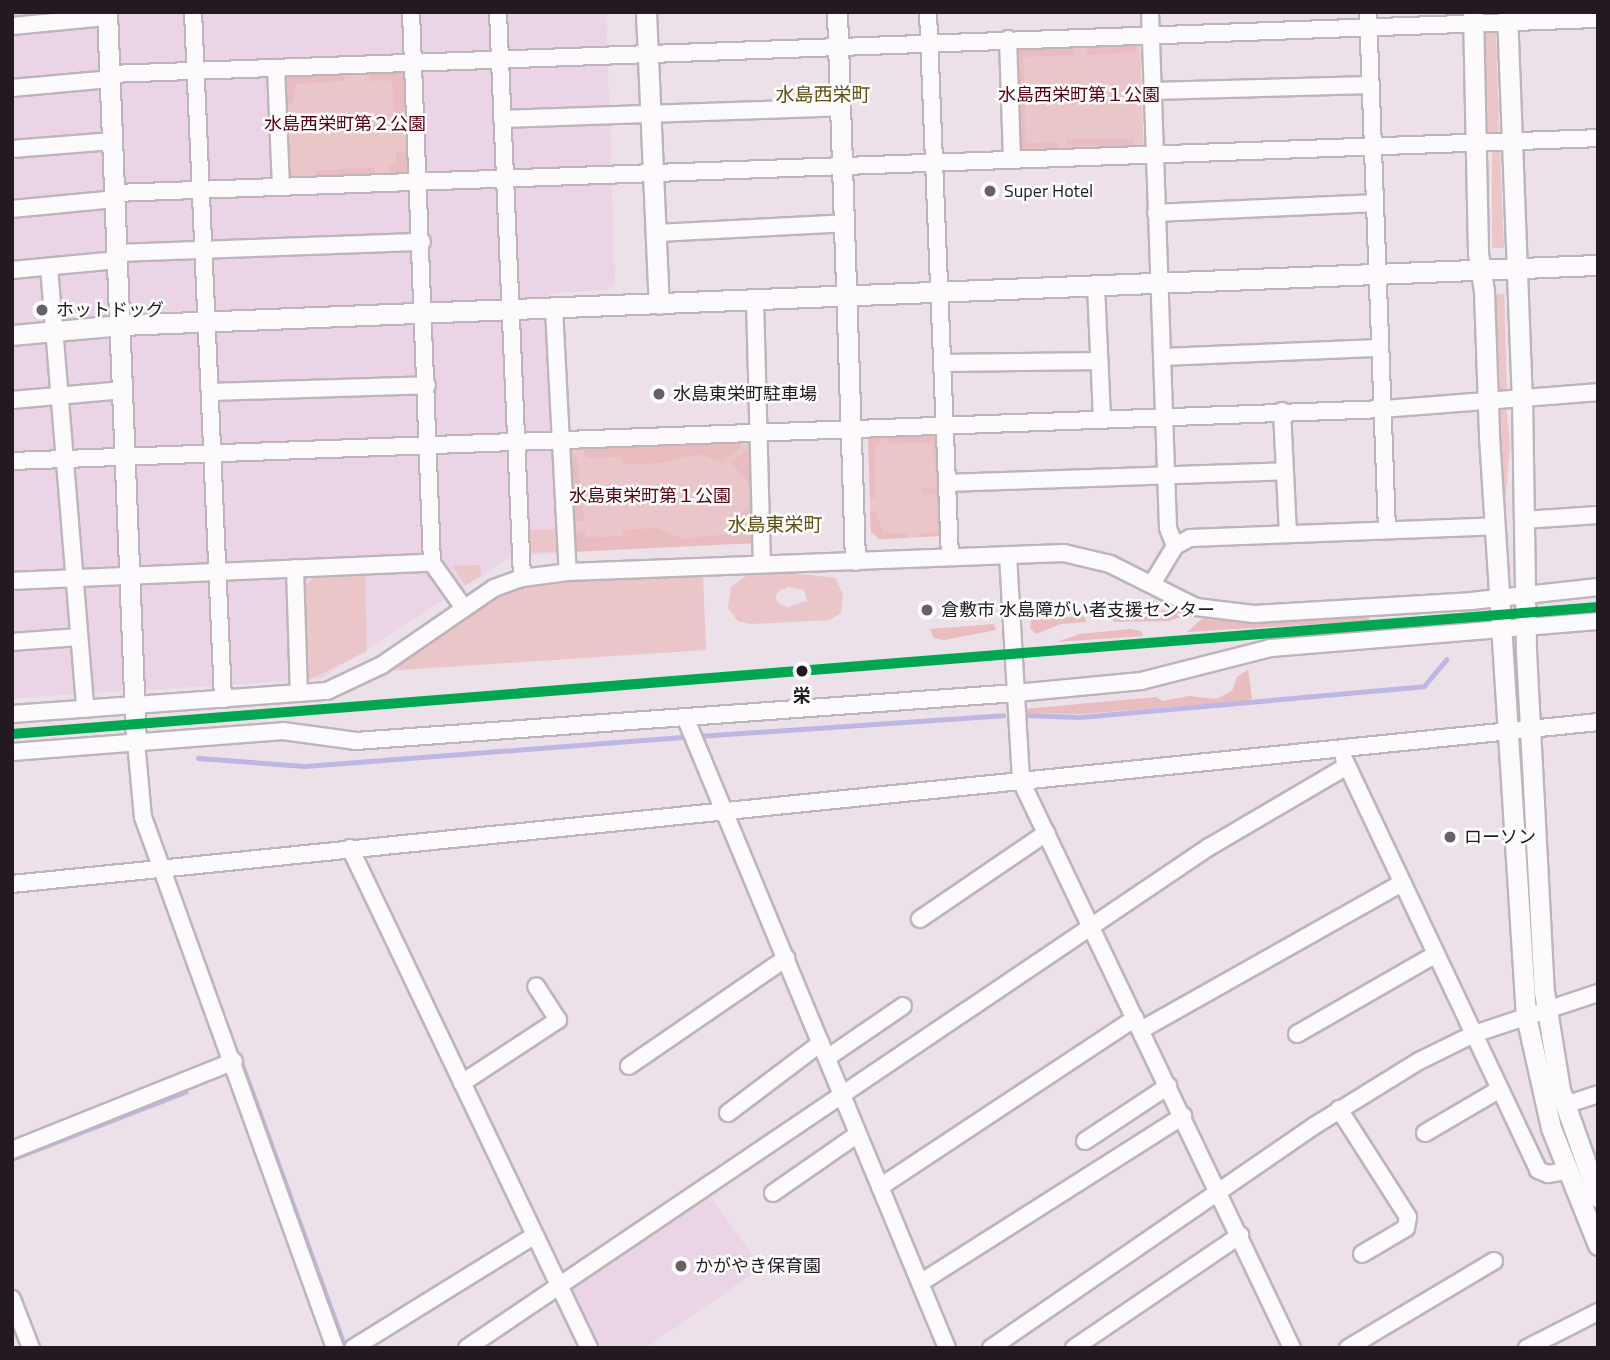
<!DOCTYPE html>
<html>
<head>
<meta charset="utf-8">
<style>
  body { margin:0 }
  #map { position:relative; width:1610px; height:1360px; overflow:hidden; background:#ece0e9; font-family:"Titillium Web","Noto Sans JP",sans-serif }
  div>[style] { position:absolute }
  .built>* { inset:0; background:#ead4e5 }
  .green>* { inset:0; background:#eac6c9; transform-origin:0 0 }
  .forest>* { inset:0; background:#e9bcbf; transform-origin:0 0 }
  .stream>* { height:5px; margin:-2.5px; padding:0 2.5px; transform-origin:2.5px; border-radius:2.5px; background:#beb7e4 }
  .roads { filter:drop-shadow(2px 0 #beb4bb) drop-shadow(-2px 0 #beb4bb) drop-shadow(0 2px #beb4bb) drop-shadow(0 -2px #beb4bb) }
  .minor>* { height:16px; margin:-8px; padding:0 8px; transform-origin:8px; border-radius:8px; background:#fcfafc }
  .tertiary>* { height:19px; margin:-9.5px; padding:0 9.5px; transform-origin:9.5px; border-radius:9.5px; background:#fcfafc }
  .rail-1>* { height:10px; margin:-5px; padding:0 5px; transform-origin:5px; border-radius:5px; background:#00a651 }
  .dots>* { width:19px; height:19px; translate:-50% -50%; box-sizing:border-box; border:4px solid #fff; border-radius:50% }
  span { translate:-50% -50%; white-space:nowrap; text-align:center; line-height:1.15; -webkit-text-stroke:5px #fff; paint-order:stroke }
  .park-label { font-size:18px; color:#56000d }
  .poi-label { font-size:18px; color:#221a20 }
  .left { translate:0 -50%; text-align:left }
  .stop-label { font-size:18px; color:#221a20; font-weight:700 }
  .neighbourhood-label { font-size:19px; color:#614e11 }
  .frame { position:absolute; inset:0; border:14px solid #221a20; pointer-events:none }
</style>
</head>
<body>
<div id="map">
  <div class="built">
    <div style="clip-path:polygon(12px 12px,606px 12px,615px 285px,606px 290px,550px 293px,561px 554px,514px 555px,320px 679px,12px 698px)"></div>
    <div style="clip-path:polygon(707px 1191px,761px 1268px,645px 1348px,597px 1348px,568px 1288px)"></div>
  </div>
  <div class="green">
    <div style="clip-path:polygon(1492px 27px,1496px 31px,1499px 135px,1488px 135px,1485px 31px)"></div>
    <div style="left:1140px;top:41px;width:105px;height:125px;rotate:88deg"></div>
    <div style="left:404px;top:68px;width:107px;height:122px;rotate:88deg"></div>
    <div style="clip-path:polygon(1492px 148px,1500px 152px,1504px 248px,1492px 248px)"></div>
    <div style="clip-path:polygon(1495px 294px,1504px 294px,1507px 389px,1500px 393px)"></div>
    <div style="clip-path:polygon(1506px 404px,1510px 445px,1505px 505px,1499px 408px)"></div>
    <div style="clip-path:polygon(939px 431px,942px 536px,879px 539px,871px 532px,868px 433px)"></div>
    <div style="left:754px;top:440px;width:103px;height:188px;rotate:89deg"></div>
    <div style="left:558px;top:529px;width:23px;height:32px;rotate:88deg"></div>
    <div style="clip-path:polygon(480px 565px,481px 576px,465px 585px,452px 566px)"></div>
    <div style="clip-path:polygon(evenodd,767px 570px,835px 578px,843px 594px,841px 613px,830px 620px,751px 624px,738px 621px,728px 608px,731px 587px,753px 571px,767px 570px,788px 587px,804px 590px,807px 601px,788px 607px,779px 604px,775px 598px,779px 591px,788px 587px)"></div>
    <div style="clip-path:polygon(320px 572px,365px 572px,367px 651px,311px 679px,307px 678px,303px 588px)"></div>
    <div style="clip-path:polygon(703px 574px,706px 650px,386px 671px,495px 596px,517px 587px,540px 582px)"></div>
  </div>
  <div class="forest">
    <div style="clip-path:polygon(1136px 41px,1136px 52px,1087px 55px,1085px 42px)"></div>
    <div style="clip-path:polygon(1073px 43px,1074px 55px,1023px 57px,1026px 143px,1058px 142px,1058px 148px,1018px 149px,1015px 44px)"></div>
    <div style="clip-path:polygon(404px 68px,407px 133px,395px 134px,393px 85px,389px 80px,370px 81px,370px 70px)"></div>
    <div style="clip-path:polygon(344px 71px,345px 81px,296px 84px,292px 103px,284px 103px,282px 73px)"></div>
    <div style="left:1133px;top:139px;width:7px;height:67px;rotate:90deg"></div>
    <div style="clip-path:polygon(396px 152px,408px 152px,408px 175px,389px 176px,389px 166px,396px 165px)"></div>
    <div style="clip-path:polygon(374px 167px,376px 176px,316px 179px,316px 171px)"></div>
    <div style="clip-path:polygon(939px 431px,940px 479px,936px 479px,933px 442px,889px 444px,888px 432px)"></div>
    <div style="clip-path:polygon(880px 432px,881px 444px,875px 445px,875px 498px,870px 498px,868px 433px)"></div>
    <div style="clip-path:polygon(740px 441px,741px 447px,723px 463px,699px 454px,660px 463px,624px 464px,622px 457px,587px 458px,580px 444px)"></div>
    <div style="clip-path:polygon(744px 452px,754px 452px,755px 519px,749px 520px,741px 520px,740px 512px,750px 506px,749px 483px,731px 463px)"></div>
    <div style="clip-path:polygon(577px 456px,584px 521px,570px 522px,567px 460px)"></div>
    <div style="clip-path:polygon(941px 487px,942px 536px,918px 537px,918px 534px,938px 532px,937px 494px,922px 495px,922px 488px)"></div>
    <div style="clip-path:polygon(876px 511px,883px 533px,908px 533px,908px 538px,879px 539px,871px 532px,870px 512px)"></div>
    <div style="clip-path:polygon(657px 528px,682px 539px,755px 531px,756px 543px,571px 552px,570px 532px,585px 531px,586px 538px,623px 536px,623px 530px)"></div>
    <div style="clip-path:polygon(1176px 609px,1186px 615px,1169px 621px,1116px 622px,1106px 617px)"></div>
    <div style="clip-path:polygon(1084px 616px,1087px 622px,1061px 624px,1036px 634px,1030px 628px,1031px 620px)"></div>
    <div style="clip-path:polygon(1350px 616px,1369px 617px,1369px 621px,1187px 632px,1202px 619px,1268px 622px)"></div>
    <div style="clip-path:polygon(994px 624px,996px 630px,944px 640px,934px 638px,930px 629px)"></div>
    <div style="clip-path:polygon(1130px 629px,1141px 631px,1143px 636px,1057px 642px,1080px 634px)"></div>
    <div style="clip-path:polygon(1248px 670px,1252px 698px,1249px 701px,1081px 714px,1024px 713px,1024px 709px,1156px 697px,1163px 701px,1189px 696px,1216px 699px,1232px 691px,1237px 677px)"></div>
  </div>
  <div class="stream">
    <div style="left:1025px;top:715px;width:55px;rotate:2.1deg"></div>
    <div style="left:1080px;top:717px;width:345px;rotate:-5.1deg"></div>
    <div style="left:1424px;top:686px;width:35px;rotate:-50deg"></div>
    <div style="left:698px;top:736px;width:306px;rotate:-3.9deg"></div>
    <div style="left:198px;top:758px;width:107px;rotate:4.3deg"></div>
    <div style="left:305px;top:766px;width:381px;rotate:-4.4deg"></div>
    <div style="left:240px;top:1059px;width:307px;rotate:70deg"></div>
    <div style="left:12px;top:1159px;width:186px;rotate:-21.2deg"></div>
  </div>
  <div class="roads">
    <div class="minor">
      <div style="left:193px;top:12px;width:688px;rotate:87.5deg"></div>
      <div style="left:411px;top:12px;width:551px;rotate:87.82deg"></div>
      <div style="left:432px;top:563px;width:55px;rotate:54.6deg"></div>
      <div style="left:498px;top:12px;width:567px;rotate:87.57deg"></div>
      <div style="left:928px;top:12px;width:545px;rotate:87.69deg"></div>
      <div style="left:1150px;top:12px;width:516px;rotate:88deg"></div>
      <div style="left:1168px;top:528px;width:19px;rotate:69deg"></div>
      <div style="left:1368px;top:12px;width:518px;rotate:87.9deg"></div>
      <div style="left:12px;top:26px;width:95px;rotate:-5.4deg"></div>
      <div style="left:1008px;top:39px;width:118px;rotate:88.1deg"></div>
      <div style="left:276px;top:68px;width:118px;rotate:87.6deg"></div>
      <div style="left:110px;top:74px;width:1489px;rotate:-2.12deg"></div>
      <div style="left:12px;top:88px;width:98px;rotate:-5.2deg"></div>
      <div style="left:1152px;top:91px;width:219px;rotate:-1.6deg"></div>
      <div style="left:502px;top:119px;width:339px;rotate:-2deg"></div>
      <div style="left:12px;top:149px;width:101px;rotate:-4.5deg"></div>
      <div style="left:115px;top:193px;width:1484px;rotate:-2.12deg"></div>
      <div style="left:12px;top:209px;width:103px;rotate:-5.5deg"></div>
      <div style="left:1156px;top:213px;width:219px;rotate:-2.6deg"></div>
      <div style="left:656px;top:233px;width:190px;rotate:-3deg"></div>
      <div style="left:118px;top:253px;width:304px;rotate:-2.1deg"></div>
      <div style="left:49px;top:267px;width:443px;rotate:85.3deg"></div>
      <div style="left:12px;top:270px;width:106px;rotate:-5.4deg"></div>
      <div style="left:1096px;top:286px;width:131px;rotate:87.4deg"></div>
      <div style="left:755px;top:300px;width:264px;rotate:88.5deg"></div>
      <div style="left:554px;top:309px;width:263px;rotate:87deg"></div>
      <div style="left:1162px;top:357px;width:218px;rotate:-2.4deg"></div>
      <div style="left:942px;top:363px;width:157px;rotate:-0.7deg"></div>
      <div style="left:210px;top:392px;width:217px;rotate:-1.8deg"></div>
      <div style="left:12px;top:400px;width:112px;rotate:-5.1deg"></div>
      <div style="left:1282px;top:411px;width:123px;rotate:87.2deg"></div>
      <div style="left:12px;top:461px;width:1372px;rotate:-2.17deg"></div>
      <div style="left:1383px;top:409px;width:216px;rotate:-4.5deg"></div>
      <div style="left:947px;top:483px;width:338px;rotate:-2deg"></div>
      <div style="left:1523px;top:520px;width:75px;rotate:-3.8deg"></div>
      <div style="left:1008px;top:555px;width:226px;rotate:86.7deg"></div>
      <div style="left:1021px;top:781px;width:628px;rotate:64.45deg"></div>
      <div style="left:295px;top:568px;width:125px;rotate:88.2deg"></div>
      <div style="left:12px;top:581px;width:420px;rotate:-2.5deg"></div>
      <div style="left:1152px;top:584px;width:44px;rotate:-58.8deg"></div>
      <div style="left:1175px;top:546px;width:17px;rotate:-28deg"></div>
      <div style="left:1190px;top:538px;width:306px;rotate:-2.2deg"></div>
      <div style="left:12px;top:642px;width:66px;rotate:-4.3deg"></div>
      <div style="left:12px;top:714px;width:316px;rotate:-4.2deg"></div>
      <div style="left:327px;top:691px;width:61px;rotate:-25.3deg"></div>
      <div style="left:382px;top:665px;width:136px;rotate:-34.5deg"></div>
      <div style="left:494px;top:588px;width:30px;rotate:-20deg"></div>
      <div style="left:522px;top:578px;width:46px;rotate:-7.4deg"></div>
      <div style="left:568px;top:572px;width:496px;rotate:-2.2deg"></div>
      <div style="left:1064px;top:553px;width:47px;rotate:13.4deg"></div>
      <div style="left:1110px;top:564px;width:96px;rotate:26.6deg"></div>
      <div style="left:1196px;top:607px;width:58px;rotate:6.9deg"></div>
      <div style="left:1254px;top:614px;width:217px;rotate:-3.4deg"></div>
      <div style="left:1471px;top:601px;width:128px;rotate:-6.3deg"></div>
      <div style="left:685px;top:717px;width:683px;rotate:67.45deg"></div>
      <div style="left:136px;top:742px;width:75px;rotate:84.7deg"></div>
      <div style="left:143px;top:817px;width:565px;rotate:70.12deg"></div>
      <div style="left:12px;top:752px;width:272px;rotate:-4.4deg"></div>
      <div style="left:283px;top:731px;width:74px;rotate:7.8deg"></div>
      <div style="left:356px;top:741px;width:662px;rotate:-4.16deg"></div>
      <div style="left:1016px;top:693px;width:126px;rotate:-5.5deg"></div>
      <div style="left:1141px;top:681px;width:133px;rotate:-14.3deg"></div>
      <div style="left:1270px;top:648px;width:329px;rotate:-4.7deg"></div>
      <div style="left:1344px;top:759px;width:454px;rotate:64.7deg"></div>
      <div style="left:1538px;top:1170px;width:11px;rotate:22deg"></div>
      <div style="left:1548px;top:1174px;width:18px;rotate:-9deg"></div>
      <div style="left:350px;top:848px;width:554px;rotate:64.45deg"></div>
      <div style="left:12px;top:884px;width:1594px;rotate:-5.83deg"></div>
      <div style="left:920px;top:919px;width:153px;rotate:-34.3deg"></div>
      <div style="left:1141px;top:1030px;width:300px;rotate:-29.4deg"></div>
      <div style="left:1297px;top:1034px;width:160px;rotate:-29.9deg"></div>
      <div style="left:827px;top:1058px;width:92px;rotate:-34.4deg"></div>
      <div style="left:629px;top:1066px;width:191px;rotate:-34.5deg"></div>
      <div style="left:462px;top:1083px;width:115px;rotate:-33.3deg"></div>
      <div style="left:558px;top:1020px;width:40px;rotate:-122.9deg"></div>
      <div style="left:1565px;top:1105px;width:35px;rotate:-18deg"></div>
      <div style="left:1339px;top:1109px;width:128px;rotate:57.4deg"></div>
      <div style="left:1408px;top:1217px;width:11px;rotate:100deg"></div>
      <div style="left:1406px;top:1228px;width:51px;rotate:149.4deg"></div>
      <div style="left:728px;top:1113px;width:116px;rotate:-37deg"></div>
      <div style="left:1425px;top:1133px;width:87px;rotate:-30.4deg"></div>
      <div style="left:1085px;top:1141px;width:100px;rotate:-33.5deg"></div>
      <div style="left:12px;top:1150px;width:239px;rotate:-21.8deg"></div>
      <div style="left:880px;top:1187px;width:306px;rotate:-33.5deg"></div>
      <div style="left:773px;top:1193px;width:103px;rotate:-34.8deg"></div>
      <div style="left:920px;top:1283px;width:312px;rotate:-32.4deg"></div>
      <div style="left:12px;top:1299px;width:53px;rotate:68.8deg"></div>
      <div style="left:353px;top:1348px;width:214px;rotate:-31.8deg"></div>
      <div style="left:467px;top:1348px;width:895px;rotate:-34.03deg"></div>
      <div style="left:1209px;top:847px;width:160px;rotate:-30.4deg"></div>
      <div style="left:991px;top:1348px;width:392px;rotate:-34.5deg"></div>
      <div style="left:1314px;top:1126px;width:123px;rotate:-31.8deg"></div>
      <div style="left:1419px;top:1061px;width:61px;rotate:-26.1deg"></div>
      <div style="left:1474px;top:1034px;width:131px;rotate:-18.3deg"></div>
      <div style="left:1074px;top:1348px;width:201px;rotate:-34.2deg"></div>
      <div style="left:1348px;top:1348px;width:170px;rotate:-30.8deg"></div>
      <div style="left:1527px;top:1348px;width:80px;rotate:-26.9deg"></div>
    </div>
    <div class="tertiary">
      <div style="left:107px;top:12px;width:731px;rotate:87.73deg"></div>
      <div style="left:646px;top:12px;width:292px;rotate:87.5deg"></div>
      <div style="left:837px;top:12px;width:548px;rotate:88.12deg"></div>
      <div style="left:1473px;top:12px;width:241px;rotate:88.8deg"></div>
      <div style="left:1478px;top:253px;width:38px;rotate:81deg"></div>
      <div style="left:1484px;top:291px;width:145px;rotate:88deg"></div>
      <div style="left:1489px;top:436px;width:581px;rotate:86.35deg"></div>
      <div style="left:1526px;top:1016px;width:115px;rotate:77.4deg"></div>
      <div style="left:1551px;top:1128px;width:126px;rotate:68.1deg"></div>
      <div style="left:1507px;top:12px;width:385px;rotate:87.8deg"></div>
      <div style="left:1522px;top:397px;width:254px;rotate:89.1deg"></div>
      <div style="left:1526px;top:651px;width:340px;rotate:87deg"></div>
      <div style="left:1544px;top:991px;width:100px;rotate:80.8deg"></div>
      <div style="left:1560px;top:1090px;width:114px;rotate:70.4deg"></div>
      <div style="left:12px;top:335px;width:109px;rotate:-5.2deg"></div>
      <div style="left:121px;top:325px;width:1478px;rotate:-2.33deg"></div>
    </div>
  </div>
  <div class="rail-1">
    <div style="left:12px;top:734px;width:1591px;rotate:-4.58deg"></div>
  </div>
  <div class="dots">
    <div style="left:990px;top:191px;background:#695f66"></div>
    <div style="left:42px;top:310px;background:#695f66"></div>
    <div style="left:659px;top:394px;background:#695f66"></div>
    <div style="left:927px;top:610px;background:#695f66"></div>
    <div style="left:802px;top:671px;background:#221a20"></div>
    <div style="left:1450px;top:837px;background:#695f66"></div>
    <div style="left:681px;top:1266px;background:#695f66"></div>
  </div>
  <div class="park-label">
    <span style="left:1079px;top:95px">水島西栄町第１公園</span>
    <span style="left:345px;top:124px">水島西栄町第２公園</span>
    <span style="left:650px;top:496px">水島東栄町第１公園</span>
  </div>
  <div class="poi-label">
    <span class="left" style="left:1004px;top:191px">Super Hotel</span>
    <span class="left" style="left:56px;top:310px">ホットドッグ</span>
    <span class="left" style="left:673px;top:394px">水島東栄町駐車場</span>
    <span class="left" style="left:941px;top:610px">倉敷市 水島障がい者支援センター</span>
    <span class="left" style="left:1464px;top:837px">ローソン</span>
    <span class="left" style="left:695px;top:1266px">かがやき保育園</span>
  </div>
  <div class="stop-label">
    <span style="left:802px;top:696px">栄</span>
  </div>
  <div class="neighbourhood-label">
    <span style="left:823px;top:94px">水島西栄町</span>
    <span style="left:775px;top:524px">水島東栄町</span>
  </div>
  <div class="frame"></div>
</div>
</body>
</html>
